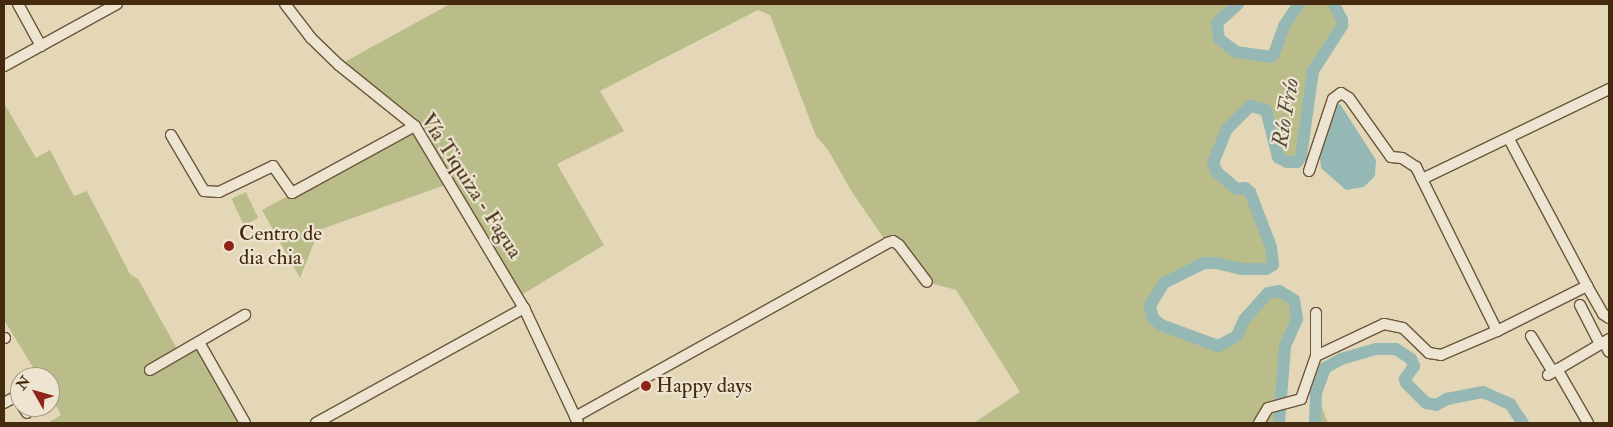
<!DOCTYPE html>
<html>
<head>
<meta charset="utf-8">
<style>
  body { margin:0 }
  #map { position:relative; width:1613px; height:427px; overflow:hidden; background:#e3d7b8; font-family:"IM FELL Double Pica",serif }
  div>[style] { position:absolute }
  .green>* { inset:0; background:#babd8a; transform-origin:0 0 }
  .water>* { inset:0; background:#96b8b5 }
  .river>* { height:12px; margin:-6px; padding:0 6px; transform-origin:6px; border-radius:6px; background:#96b8b5 }
  .roads { filter:drop-shadow(1px 0 #6c553a) drop-shadow(-1px 0 #6c553a) drop-shadow(0 1px #6c553a) drop-shadow(0 -1px #6c553a) }
  .minor>* { height:10px; margin:-5px; padding:0 5px; transform-origin:5px; border-radius:5px; background:#ede5d1 }
  .dots>* { width:14px; height:14px; translate:-50% -50%; box-sizing:border-box; border:2px solid #ede5d1; border-radius:50% }
  span { translate:-50% -50%; white-space:nowrap; text-align:center; line-height:1.15; -webkit-text-stroke:4.5px #ede5d1; paint-order:stroke }
  .street-label { font-size:21px; color:#452a10 }
  .poi-label { font-size:21px; color:#452a10 }
  .left { translate:0 -50%; text-align:left }
  .water-label { font-size:22px; color:#594e39; font-style:italic }
  .frame { position:absolute; inset:0; border:5px solid #452a10; pointer-events:none }
  .north { position:absolute; left:10px; top:367px; width:50px; height:50px; box-sizing:border-box; background:#ede5d1; border:1px solid #aa9a84; border-radius:50%; rotate:308deg; font-size:14px; font-weight:700; line-height:20px; text-align:center; color:#452a10 }
  .north::after { content:''; display:block; margin:auto; width:18px; height:22px; background:#8f2418; clip-path:polygon(50% 0,100% 100%,50% 72%,0 100%) }
</style>
</head>
<body>
<div id="map">
  <div class="green">
    <div style="clip-path:polygon(450px 4px,1238px 4px,1217px 23px,1219px 39px,1236px 52px,1269px 57px,1275px 54px,1284px 26px,1299px 4px,1334px 4px,1342px 20px,1342px 26px,1314px 71px,1301px 157px,1297px 162px,1287px 162px,1278px 157px,1266px 110px,1250px 106px,1227px 129px,1213px 163px,1217px 172px,1237px 189px,1245px 188px,1250px 192px,1271px 247px,1273px 265px,1266px 269px,1242px 269px,1216px 263px,1204px 263px,1164px 283px,1150px 306px,1153px 318px,1161px 325px,1218px 346px,1237px 336px,1244px 320px,1268px 293px,1279px 291px,1294px 300px,1297px 319px,1285px 346px,1279px 423px,974px 423px,1020px 392px,956px 290px,927px 282px,899px 245px,887px 243px,852px 192px,828px 150px,816px 136px,770px 15px,758px 10px,600px 91px,624px 131px,557px 164px,604px 245px,518px 297px,448px 184px,319px 230px,300px 278px,262px 210px,414px 127px,339px 65px)"></div>
    <div style="clip-path:polygon(4px 103px,36px 158px,50px 150px,74px 196px,87px 191px,130px 274px,138px 279px,180px 354px,200px 344px,245px 423px,48px 423px,61px 415px,50px 395px,50px 377px,39px 377px,4px 320px)"></div>
    <div style="left:246px;top:192px;width:29px;height:16px;rotate:65deg"></div>
    <div style="clip-path:polygon(1316px 393px,1328px 423px,1315px 423px)"></div>
  </div>
  <div class="water">
    <div style="clip-path:polygon(1340px 104px,1376px 160px,1375px 176px,1364px 187px,1346px 190px,1321px 168px,1320px 157px,1335px 105px)"></div>
  </div>
  <div class="river">
    <div style="left:1238px;top:4px;width:28px;rotate:138deg"></div>
    <div style="left:1217px;top:23px;width:16px;rotate:83deg"></div>
    <div style="left:1219px;top:39px;width:21px;rotate:37deg"></div>
    <div style="left:1236px;top:52px;width:34px;rotate:8deg"></div>
    <div style="left:1270px;top:57px;width:5px;rotate:-37deg"></div>
    <div style="left:1274px;top:54px;width:30px;rotate:-70deg"></div>
    <div style="left:1284px;top:26px;width:27px;rotate:-56deg"></div>
    <div style="left:1279px;top:423px;width:77px;rotate:-85.5deg"></div>
    <div style="left:1285px;top:346px;width:30px;rotate:-66deg"></div>
    <div style="left:1297px;top:319px;width:19px;rotate:-99deg"></div>
    <div style="left:1294px;top:300px;width:17px;rotate:-149deg"></div>
    <div style="left:1279px;top:291px;width:11px;rotate:170deg"></div>
    <div style="left:1268px;top:293px;width:36px;rotate:132deg"></div>
    <div style="left:1244px;top:320px;width:17px;rotate:114deg"></div>
    <div style="left:1237px;top:336px;width:21px;rotate:152deg"></div>
    <div style="left:1218px;top:346px;width:61px;rotate:-159.8deg"></div>
    <div style="left:1161px;top:325px;width:11px;rotate:-139deg"></div>
    <div style="left:1153px;top:318px;width:12px;rotate:-104deg"></div>
    <div style="left:1150px;top:306px;width:27px;rotate:-59deg"></div>
    <div style="left:1164px;top:283px;width:45px;rotate:-26.6deg"></div>
    <div style="left:1204px;top:263px;width:12px"></div>
    <div style="left:1216px;top:263px;width:27px;rotate:13deg"></div>
    <div style="left:1242px;top:269px;width:24px"></div>
    <div style="left:1266px;top:269px;width:8px;rotate:-30deg"></div>
    <div style="left:1273px;top:265px;width:18px;rotate:-96deg"></div>
    <div style="left:1271px;top:247px;width:59px;rotate:-110.9deg"></div>
    <div style="left:1250px;top:192px;width:6px;rotate:-141deg"></div>
    <div style="left:1245px;top:188px;width:8px;rotate:173deg"></div>
    <div style="left:1237px;top:189px;width:26px;rotate:-140deg"></div>
    <div style="left:1217px;top:172px;width:10px;rotate:-114deg"></div>
    <div style="left:1213px;top:163px;width:37px;rotate:-68deg"></div>
    <div style="left:1227px;top:129px;width:33px;rotate:-45deg"></div>
    <div style="left:1250px;top:106px;width:16px;rotate:14deg"></div>
    <div style="left:1266px;top:110px;width:49px;rotate:75.7deg"></div>
    <div style="left:1278px;top:157px;width:10px;rotate:29deg"></div>
    <div style="left:1287px;top:162px;width:10px"></div>
    <div style="left:1297px;top:162px;width:6px;rotate:-51deg"></div>
    <div style="left:1301px;top:157px;width:87px;rotate:-82.1deg"></div>
    <div style="left:1313px;top:71px;width:54px;rotate:-57.2deg"></div>
    <div style="left:1342px;top:26px;width:6px;rotate:-90deg"></div>
    <div style="left:1342px;top:20px;width:18px;rotate:-117deg"></div>
    <div style="left:1315px;top:423px;width:30px;rotate:-88deg"></div>
    <div style="left:1316px;top:393px;width:27px;rotate:-70deg"></div>
    <div style="left:1325px;top:368px;width:18px;rotate:-29deg"></div>
    <div style="left:1341px;top:359px;width:36px;rotate:-16deg"></div>
    <div style="left:1376px;top:349px;width:20px"></div>
    <div style="left:1396px;top:349px;width:18px;rotate:34deg"></div>
    <div style="left:1411px;top:359px;width:8px;rotate:67deg"></div>
    <div style="left:1414px;top:366px;width:16px;rotate:125deg"></div>
    <div style="left:1405px;top:379px;width:4px;rotate:76deg"></div>
    <div style="left:1406px;top:383px;width:28px;rotate:45deg"></div>
    <div style="left:1426px;top:403px;width:10px;rotate:11deg"></div>
    <div style="left:1436px;top:405px;width:13px;rotate:-29deg"></div>
    <div style="left:1447px;top:399px;width:37px;rotate:-11deg"></div>
    <div style="left:1483px;top:392px;width:30px;rotate:24deg"></div>
    <div style="left:1510px;top:404px;width:23px;rotate:56deg"></div>
  </div>
  <div class="roads">
    <div class="minor">
      <div style="left:18px;top:4px;width:48px;rotate:61.3deg"></div>
      <div style="left:285px;top:4px;width:43px;rotate:52.6deg"></div>
      <div style="left:311px;top:38px;width:39px;rotate:44deg"></div>
      <div style="left:339px;top:65px;width:97px;rotate:38.8deg"></div>
      <div style="left:415px;top:126px;width:212px;rotate:59.1deg"></div>
      <div style="left:524px;top:308px;width:127px;rotate:64.8deg"></div>
      <div style="left:4px;top:66px;width:129px;rotate:-28.8deg"></div>
      <div style="left:171px;top:135px;width:65px;rotate:59.5deg"></div>
      <div style="left:204px;top:191px;width:15px;rotate:4deg"></div>
      <div style="left:219px;top:192px;width:60px;rotate:-25.7deg"></div>
      <div style="left:273px;top:166px;width:33px;rotate:55deg"></div>
      <div style="left:292px;top:193px;width:140px;rotate:-28.6deg"></div>
      <div style="left:1509px;top:139px;width:166px;rotate:62deg"></div>
      <div style="left:1309px;top:171px;width:76px;rotate:-71.6deg"></div>
      <div style="left:1333px;top:99px;width:10px;rotate:-37deg"></div>
      <div style="left:1341px;top:93px;width:9px;rotate:32deg"></div>
      <div style="left:1349px;top:98px;width:72px;rotate:54.6deg"></div>
      <div style="left:1391px;top:157px;width:11px;rotate:5deg"></div>
      <div style="left:1402px;top:158px;width:17px;rotate:33deg"></div>
      <div style="left:1416px;top:167px;width:183px;rotate:63.7deg"></div>
      <div style="left:1422px;top:179px;width:208px;rotate:-25.7deg"></div>
      <div style="left:1580px;top:305px;width:44px;rotate:62.9deg"></div>
      <div style="left:1531px;top:336px;width:42px;rotate:58.6deg"></div>
      <div style="left:4px;top:338px;width:1px"></div>
      <div style="left:1604px;top:342px;width:11px;rotate:63deg"></div>
      <div style="left:200px;top:344px;width:91px;rotate:60.3deg"></div>
      <div style="left:1316px;top:356px;width:43px;rotate:-90deg"></div>
      <div style="left:1557px;top:369px;width:62px;rotate:60.1deg"></div>
      <div style="left:150px;top:370px;width:110px;rotate:-30.1deg"></div>
      <div style="left:1548px;top:375px;width:71px;rotate:-30.5deg"></div>
      <div style="left:4px;top:403px;width:18px;rotate:-29deg"></div>
      <div style="left:23px;top:407px;width:7px;rotate:56deg"></div>
      <div style="left:575px;top:417px;width:357px;rotate:-29.1deg"></div>
      <div style="left:887px;top:243px;width:6px;rotate:-18deg"></div>
      <div style="left:893px;top:241px;width:7px;rotate:34deg"></div>
      <div style="left:899px;top:245px;width:46px;rotate:52.9deg"></div>
      <div style="left:316px;top:423px;width:238px;rotate:-28.9deg"></div>
      <div style="left:1259px;top:423px;width:17px;rotate:-59deg"></div>
      <div style="left:1268px;top:408px;width:34px;rotate:-15deg"></div>
      <div style="left:1301px;top:399px;width:46px;rotate:-70.8deg"></div>
      <div style="left:1316px;top:356px;width:75px;rotate:-25.2deg"></div>
      <div style="left:1384px;top:324px;width:19px;rotate:12deg"></div>
      <div style="left:1403px;top:328px;width:36px;rotate:44deg"></div>
      <div style="left:1429px;top:353px;width:12px;rotate:9deg"></div>
      <div style="left:1441px;top:355px;width:61px;rotate:-23.2deg"></div>
      <div style="left:1497px;top:331px;width:101px;rotate:-26.6deg"></div>
      <div style="left:1587px;top:286px;width:32px;rotate:60deg"></div>
      <div style="left:1603px;top:314px;width:7px;rotate:34deg"></div>
    </div>
  </div>
  <div class="dots">
    <div style="left:229px;top:246px;background:#8f2418"></div>
    <div style="left:646px;top:386px;background:#8f2418"></div>
  </div>
  <div class="street-label">
    <span style="left:471px;top:186px;rotate:57deg">Vía Tiquiza - Fagua</span>
  </div>
  <div class="poi-label">
    <span class="left" style="left:239px;top:246px">Centro de<br>dia chia</span>
    <span class="left" style="left:656px;top:386px">Happy days</span>
  </div>
  <div class="water-label">
    <span style="left:1286px;top:113px;rotate:-80deg">Río Frío</span>
  </div>
  <div class="frame"></div>
  <div class="north">N</div>
</div>
</body>
</html>
